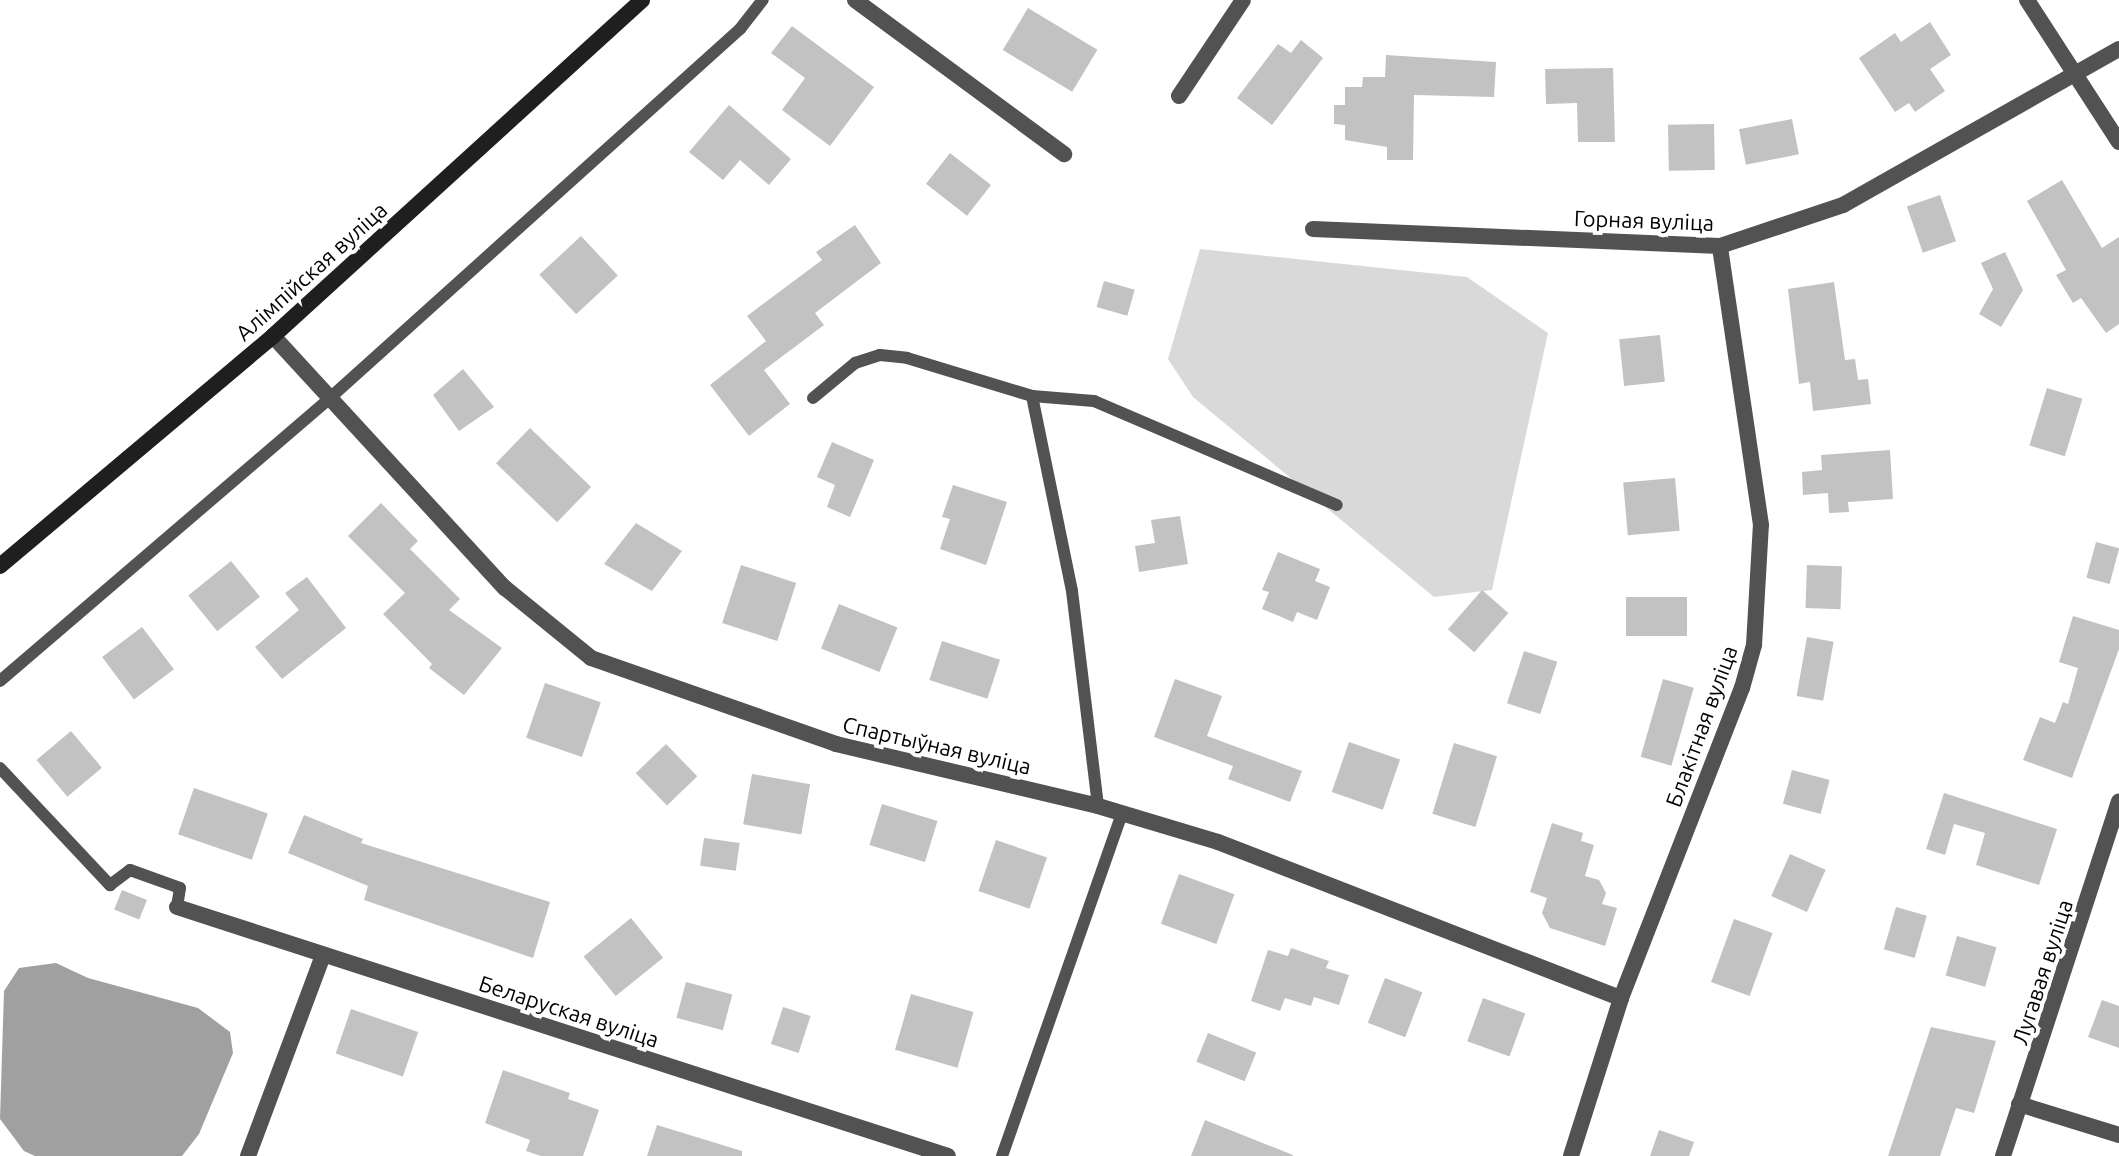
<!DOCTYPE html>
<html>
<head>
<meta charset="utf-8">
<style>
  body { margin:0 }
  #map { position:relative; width:2119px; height:1156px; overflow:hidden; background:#fff; font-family:Ubuntu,sans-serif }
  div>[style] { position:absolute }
  .green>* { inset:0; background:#d9d9d9 }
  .water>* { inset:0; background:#a0a0a0 }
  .building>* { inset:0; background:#c2c2c2; transform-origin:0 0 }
  .lane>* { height:12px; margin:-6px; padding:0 6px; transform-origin:6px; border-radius:6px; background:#525252 }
  .street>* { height:16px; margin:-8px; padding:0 8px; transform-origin:8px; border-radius:8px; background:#525252 }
  .secondary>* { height:16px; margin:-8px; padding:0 8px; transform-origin:8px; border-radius:8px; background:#1f1f1f }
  span { translate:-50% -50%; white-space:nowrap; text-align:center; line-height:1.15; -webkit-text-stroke:8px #fff; paint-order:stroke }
  .street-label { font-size:22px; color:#000 }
</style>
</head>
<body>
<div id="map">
  <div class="green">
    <div style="clip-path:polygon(1200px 249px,1467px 277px,1548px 333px,1492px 590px,1434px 597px,1193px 397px,1168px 359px)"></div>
  </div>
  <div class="water">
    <div style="clip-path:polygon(56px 963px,88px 978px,198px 1008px,230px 1032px,233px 1053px,199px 1134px,182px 1156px,35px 1156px,24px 1151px,0 1119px,4px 991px,19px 968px)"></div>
  </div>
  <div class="building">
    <div style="left:1028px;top:8px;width:81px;height:49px;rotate:31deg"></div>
    <div style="clip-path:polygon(1930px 22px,1951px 55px,1930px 69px,1945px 91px,1915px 112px,1909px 103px,1895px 112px,1859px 58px,1895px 33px,1901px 42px)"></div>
    <div style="clip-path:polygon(792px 26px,874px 87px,830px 146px,782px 110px,805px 78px,771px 53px)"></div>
    <div style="clip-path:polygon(1301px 40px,1323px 58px,1272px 125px,1237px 98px,1278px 44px,1291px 53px)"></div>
    <div style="clip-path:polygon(1386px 55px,1496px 62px,1494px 97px,1414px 95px,1413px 160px,1387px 160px,1387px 147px,1345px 140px,1345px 125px,1334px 124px,1334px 105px,1345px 105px,1345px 87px,1362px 87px,1363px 77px,1385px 77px)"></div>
    <div style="clip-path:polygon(1613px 68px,1615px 142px,1578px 142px,1577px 103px,1546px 104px,1545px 69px)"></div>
    <div style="clip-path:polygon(729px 105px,791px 159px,769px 185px,740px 160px,723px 180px,689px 152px)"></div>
    <div style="left:1792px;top:119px;width:36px;height:54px;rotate:79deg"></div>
    <div style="left:1714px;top:124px;width:46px;height:46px;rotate:89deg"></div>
    <div style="left:950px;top:153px;width:52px;height:39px;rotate:38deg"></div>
    <div style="clip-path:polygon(2062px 180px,2102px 248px,2119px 237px,2119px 324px,2106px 333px,2081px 298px,2073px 303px,2056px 275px,2066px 270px,2027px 201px)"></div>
    <div style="left:1940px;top:195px;width:49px;height:35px;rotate:71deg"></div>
    <div style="clip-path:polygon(855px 225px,881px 263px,815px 313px,824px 325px,764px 370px,790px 404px,749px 436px,710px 385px,766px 341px,747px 316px,822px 260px,816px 252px)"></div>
    <div style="left:581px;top:236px;width:54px;height:57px;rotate:47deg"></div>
    <div style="clip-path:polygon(2005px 252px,2023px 290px,2001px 327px,1979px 314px,1993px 289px,1981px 263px)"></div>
    <div style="left:1104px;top:281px;width:32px;height:27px;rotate:16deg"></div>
    <div style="clip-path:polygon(1834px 282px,1845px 360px,1855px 359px,1858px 380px,1868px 379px,1871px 404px,1813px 411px,1810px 382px,1799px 384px,1788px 289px)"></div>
    <div style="left:1660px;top:335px;width:47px;height:41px;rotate:84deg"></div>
    <div style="clip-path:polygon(463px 369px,494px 407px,459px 431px,433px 395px)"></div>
    <div style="left:2047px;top:388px;width:37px;height:60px;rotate:17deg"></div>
    <div style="left:530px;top:428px;width:85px;height:49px;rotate:44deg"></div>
    <div style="clip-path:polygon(832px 442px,874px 460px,850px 517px,827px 507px,835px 485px,817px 477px)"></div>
    <div style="clip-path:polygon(1890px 450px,1893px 499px,1848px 502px,1849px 512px,1829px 513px,1828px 493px,1803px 495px,1802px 472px,1822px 470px,1821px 455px)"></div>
    <div style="left:1675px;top:478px;width:53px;height:52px;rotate:85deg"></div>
    <div style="clip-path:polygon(953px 485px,1007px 502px,986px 565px,940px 549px,950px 519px,942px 517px)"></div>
    <div style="clip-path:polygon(381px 503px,418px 541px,410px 549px,460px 599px,449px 610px,502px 648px,464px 695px,429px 668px,432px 664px,383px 614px,405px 593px,348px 536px)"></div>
    <div style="clip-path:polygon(1180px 516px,1188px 564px,1139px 572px,1135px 546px,1155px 543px,1151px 520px)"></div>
    <div style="clip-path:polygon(636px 523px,682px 551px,652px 591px,604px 564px)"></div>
    <div style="left:2096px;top:542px;width:24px;height:37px;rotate:15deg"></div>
    <div style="clip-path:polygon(1278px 552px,1320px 569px,1315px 581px,1330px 587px,1317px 620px,1297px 612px,1293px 622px,1262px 609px,1269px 592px,1262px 590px)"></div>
    <div style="left:231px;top:561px;width:46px;height:55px;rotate:51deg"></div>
    <div style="left:741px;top:565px;width:58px;height:61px;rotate:18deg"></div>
    <div style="left:1807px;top:565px;width:35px;height:43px;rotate:2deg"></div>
    <div style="clip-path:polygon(307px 577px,346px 628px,282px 679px,255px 647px,299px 610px,285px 593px)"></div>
    <div style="left:1482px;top:590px;width:35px;height:52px;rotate:41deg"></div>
    <div style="left:1687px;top:597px;width:39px;height:61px;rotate:90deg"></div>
    <div style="left:839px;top:604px;width:63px;height:48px;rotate:22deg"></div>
    <div style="clip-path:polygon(2073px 616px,2119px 630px,2119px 649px,2072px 778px,2023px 760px,2040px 717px,2055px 723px,2063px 702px,2068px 704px,2078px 668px,2059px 662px)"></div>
    <div style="left:142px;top:627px;width:53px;height:50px;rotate:53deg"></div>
    <div style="left:1807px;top:637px;width:27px;height:60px;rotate:10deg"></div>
    <div style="left:942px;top:641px;width:61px;height:41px;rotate:18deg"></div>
    <div style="left:1524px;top:651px;width:35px;height:55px;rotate:18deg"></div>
    <div style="clip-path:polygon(1175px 679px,1222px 696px,1207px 736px,1302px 771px,1290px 802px,1228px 779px,1233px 766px,1154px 737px)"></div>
    <div style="left:1663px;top:679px;width:32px;height:81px;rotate:16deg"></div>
    <div style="left:545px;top:683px;width:59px;height:58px;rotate:19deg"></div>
    <div style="left:71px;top:731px;width:48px;height:45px;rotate:50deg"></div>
    <div style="left:1349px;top:742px;width:54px;height:53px;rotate:19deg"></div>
    <div style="left:1454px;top:743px;width:45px;height:74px;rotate:17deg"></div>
    <div style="left:666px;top:744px;width:45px;height:42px;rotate:46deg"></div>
    <div style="left:1792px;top:770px;width:39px;height:35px;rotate:15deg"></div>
    <div style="left:752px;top:774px;width:59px;height:51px;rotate:10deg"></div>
    <div style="left:194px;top:788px;width:78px;height:49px;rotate:19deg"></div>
    <div style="clip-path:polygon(1944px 793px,2057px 829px,2039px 885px,1976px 865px,1985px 833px,1954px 824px,1945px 855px,1926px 849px)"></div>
    <div style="left:882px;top:804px;width:58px;height:43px;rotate:17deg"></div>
    <div style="clip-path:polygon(304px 815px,363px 839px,361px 843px,550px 902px,533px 958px,364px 900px,368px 886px,288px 853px)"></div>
    <div style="clip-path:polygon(1552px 823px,1583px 833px,1581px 841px,1594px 845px,1585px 876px,1599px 880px,1606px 893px,1602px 904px,1617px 908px,1605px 946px,1550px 928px,1542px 913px,1547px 898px,1530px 892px)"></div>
    <div style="left:704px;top:838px;width:36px;height:28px;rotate:8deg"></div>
    <div style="left:996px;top:840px;width:54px;height:54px;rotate:19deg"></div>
    <div style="left:1790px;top:854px;width:39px;height:46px;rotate:24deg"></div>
    <div style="left:1179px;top:874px;width:59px;height:53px;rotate:20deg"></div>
    <div style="left:122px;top:890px;width:27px;height:21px;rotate:22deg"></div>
    <div style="left:1896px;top:907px;width:32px;height:44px;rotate:16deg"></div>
    <div style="left:631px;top:918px;width:51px;height:61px;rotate:51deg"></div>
    <div style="left:1734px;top:919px;width:41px;height:67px;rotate:20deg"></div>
    <div style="left:1957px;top:936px;width:41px;height:41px;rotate:16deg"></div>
    <div style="clip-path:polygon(1291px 948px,1329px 961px,1326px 968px,1349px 975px,1339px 1005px,1314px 997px,1311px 1006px,1285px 998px,1280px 1011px,1251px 1001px,1268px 950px,1288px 956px)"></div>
    <div style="left:1385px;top:978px;width:40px;height:48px;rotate:21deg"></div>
    <div style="left:686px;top:982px;width:48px;height:37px;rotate:15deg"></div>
    <div style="left:911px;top:994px;width:65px;height:58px;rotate:16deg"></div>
    <div style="left:1483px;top:998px;width:45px;height:46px;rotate:20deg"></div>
    <div style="clip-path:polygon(2102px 1000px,2119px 1006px,2119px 1048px,2088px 1037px)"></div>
    <div style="left:783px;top:1007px;width:29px;height:39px;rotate:18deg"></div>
    <div style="left:351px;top:1009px;width:71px;height:47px;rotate:19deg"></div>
    <div style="clip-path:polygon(1931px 1027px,1996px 1041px,1974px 1113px,1956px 1108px,1940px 1156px,1888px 1156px)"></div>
    <div style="left:1208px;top:1033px;width:52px;height:31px;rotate:22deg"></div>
    <div style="clip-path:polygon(503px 1070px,570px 1093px,568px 1099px,599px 1110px,583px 1156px,541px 1156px,526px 1151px,530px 1140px,485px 1123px)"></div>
    <div style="clip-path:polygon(1205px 1120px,1293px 1155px,1293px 1156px,1191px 1156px)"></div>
    <div style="clip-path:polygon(657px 1125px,742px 1151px,742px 1156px,647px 1156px)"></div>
    <div style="clip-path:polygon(1659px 1130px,1694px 1142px,1689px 1156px,1650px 1156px)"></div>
  </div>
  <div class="lane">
    <div style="left:1032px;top:396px;width:62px;rotate:4.6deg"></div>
    <div style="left:1094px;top:401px;width:264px;rotate:23.2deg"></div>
    <div style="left:813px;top:398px;width:55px;rotate:-39.8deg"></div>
    <div style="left:855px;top:363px;width:26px;rotate:-18deg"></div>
    <div style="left:880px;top:355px;width:27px;rotate:6deg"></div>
    <div style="left:907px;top:358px;width:131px;rotate:16.9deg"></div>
    <div style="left:1032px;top:396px;width:199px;rotate:78.4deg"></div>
    <div style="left:1072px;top:591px;width:217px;rotate:83.1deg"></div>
    <div style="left:0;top:681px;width:436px;rotate:-40.6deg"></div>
    <div style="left:331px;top:397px;width:550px;rotate:-41.98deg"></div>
    <div style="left:740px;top:29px;width:37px;rotate:-52deg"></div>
    <div style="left:0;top:768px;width:161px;rotate:46.8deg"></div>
    <div style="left:110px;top:885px;width:25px;rotate:-37deg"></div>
    <div style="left:130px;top:870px;width:53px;rotate:19.8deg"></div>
    <div style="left:180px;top:888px;width:19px;rotate:99deg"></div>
    <div style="left:1002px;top:1156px;width:363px;rotate:-70.7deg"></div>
  </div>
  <div class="street">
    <div style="left:855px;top:0;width:260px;rotate:36.4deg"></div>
    <div style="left:2027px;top:0;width:169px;rotate:57.1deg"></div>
    <div style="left:1179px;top:96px;width:115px;rotate:-56.3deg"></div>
    <div style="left:1313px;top:229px;width:407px;rotate:2.4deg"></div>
    <div style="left:1720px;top:246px;width:130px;rotate:-18.4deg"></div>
    <div style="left:1843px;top:205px;width:317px;rotate:-29.5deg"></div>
    <div style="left:273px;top:336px;width:343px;rotate:47.4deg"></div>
    <div style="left:505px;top:588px;width:111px;rotate:39.1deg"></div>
    <div style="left:591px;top:658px;width:260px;rotate:19.3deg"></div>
    <div style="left:836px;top:744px;width:269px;rotate:13.3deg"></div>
    <div style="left:1098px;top:806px;width:125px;rotate:16.7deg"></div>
    <div style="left:1218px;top:842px;width:432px;rotate:21.2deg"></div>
    <div style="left:177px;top:907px;width:810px;rotate:17.9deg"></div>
    <div style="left:2019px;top:1104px;width:105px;rotate:17.2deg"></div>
    <div style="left:248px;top:1156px;width:215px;rotate:-69.5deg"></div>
    <div style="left:1571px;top:1156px;width:166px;rotate:-72.4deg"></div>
    <div style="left:1621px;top:998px;width:333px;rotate:-68.7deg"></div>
    <div style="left:1742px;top:688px;width:45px;rotate:-74.4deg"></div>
    <div style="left:1754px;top:645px;width:120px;rotate:-86.7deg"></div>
    <div style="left:1761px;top:525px;width:282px;rotate:-98.4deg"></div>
    <div style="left:2003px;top:1156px;width:373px;rotate:-71.9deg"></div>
  </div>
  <div class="secondary">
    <div style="left:0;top:566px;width:357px;rotate:-40.1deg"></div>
    <div style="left:273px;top:336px;width:499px;rotate:-42.3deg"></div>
  </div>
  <div class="street-label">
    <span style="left:1644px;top:220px;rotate:2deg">Горная вуліца</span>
    <span style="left:311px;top:271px;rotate:-42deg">Алімпійская вуліца</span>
    <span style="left:1701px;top:726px;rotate:-70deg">Блакітная вуліца</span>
    <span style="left:937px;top:745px;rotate:13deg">Спартыўная вуліца</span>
    <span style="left:2042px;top:972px;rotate:-72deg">Лугавая вуліца</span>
    <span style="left:569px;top:1011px;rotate:18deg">Беларуская вуліца</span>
  </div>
</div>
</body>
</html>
